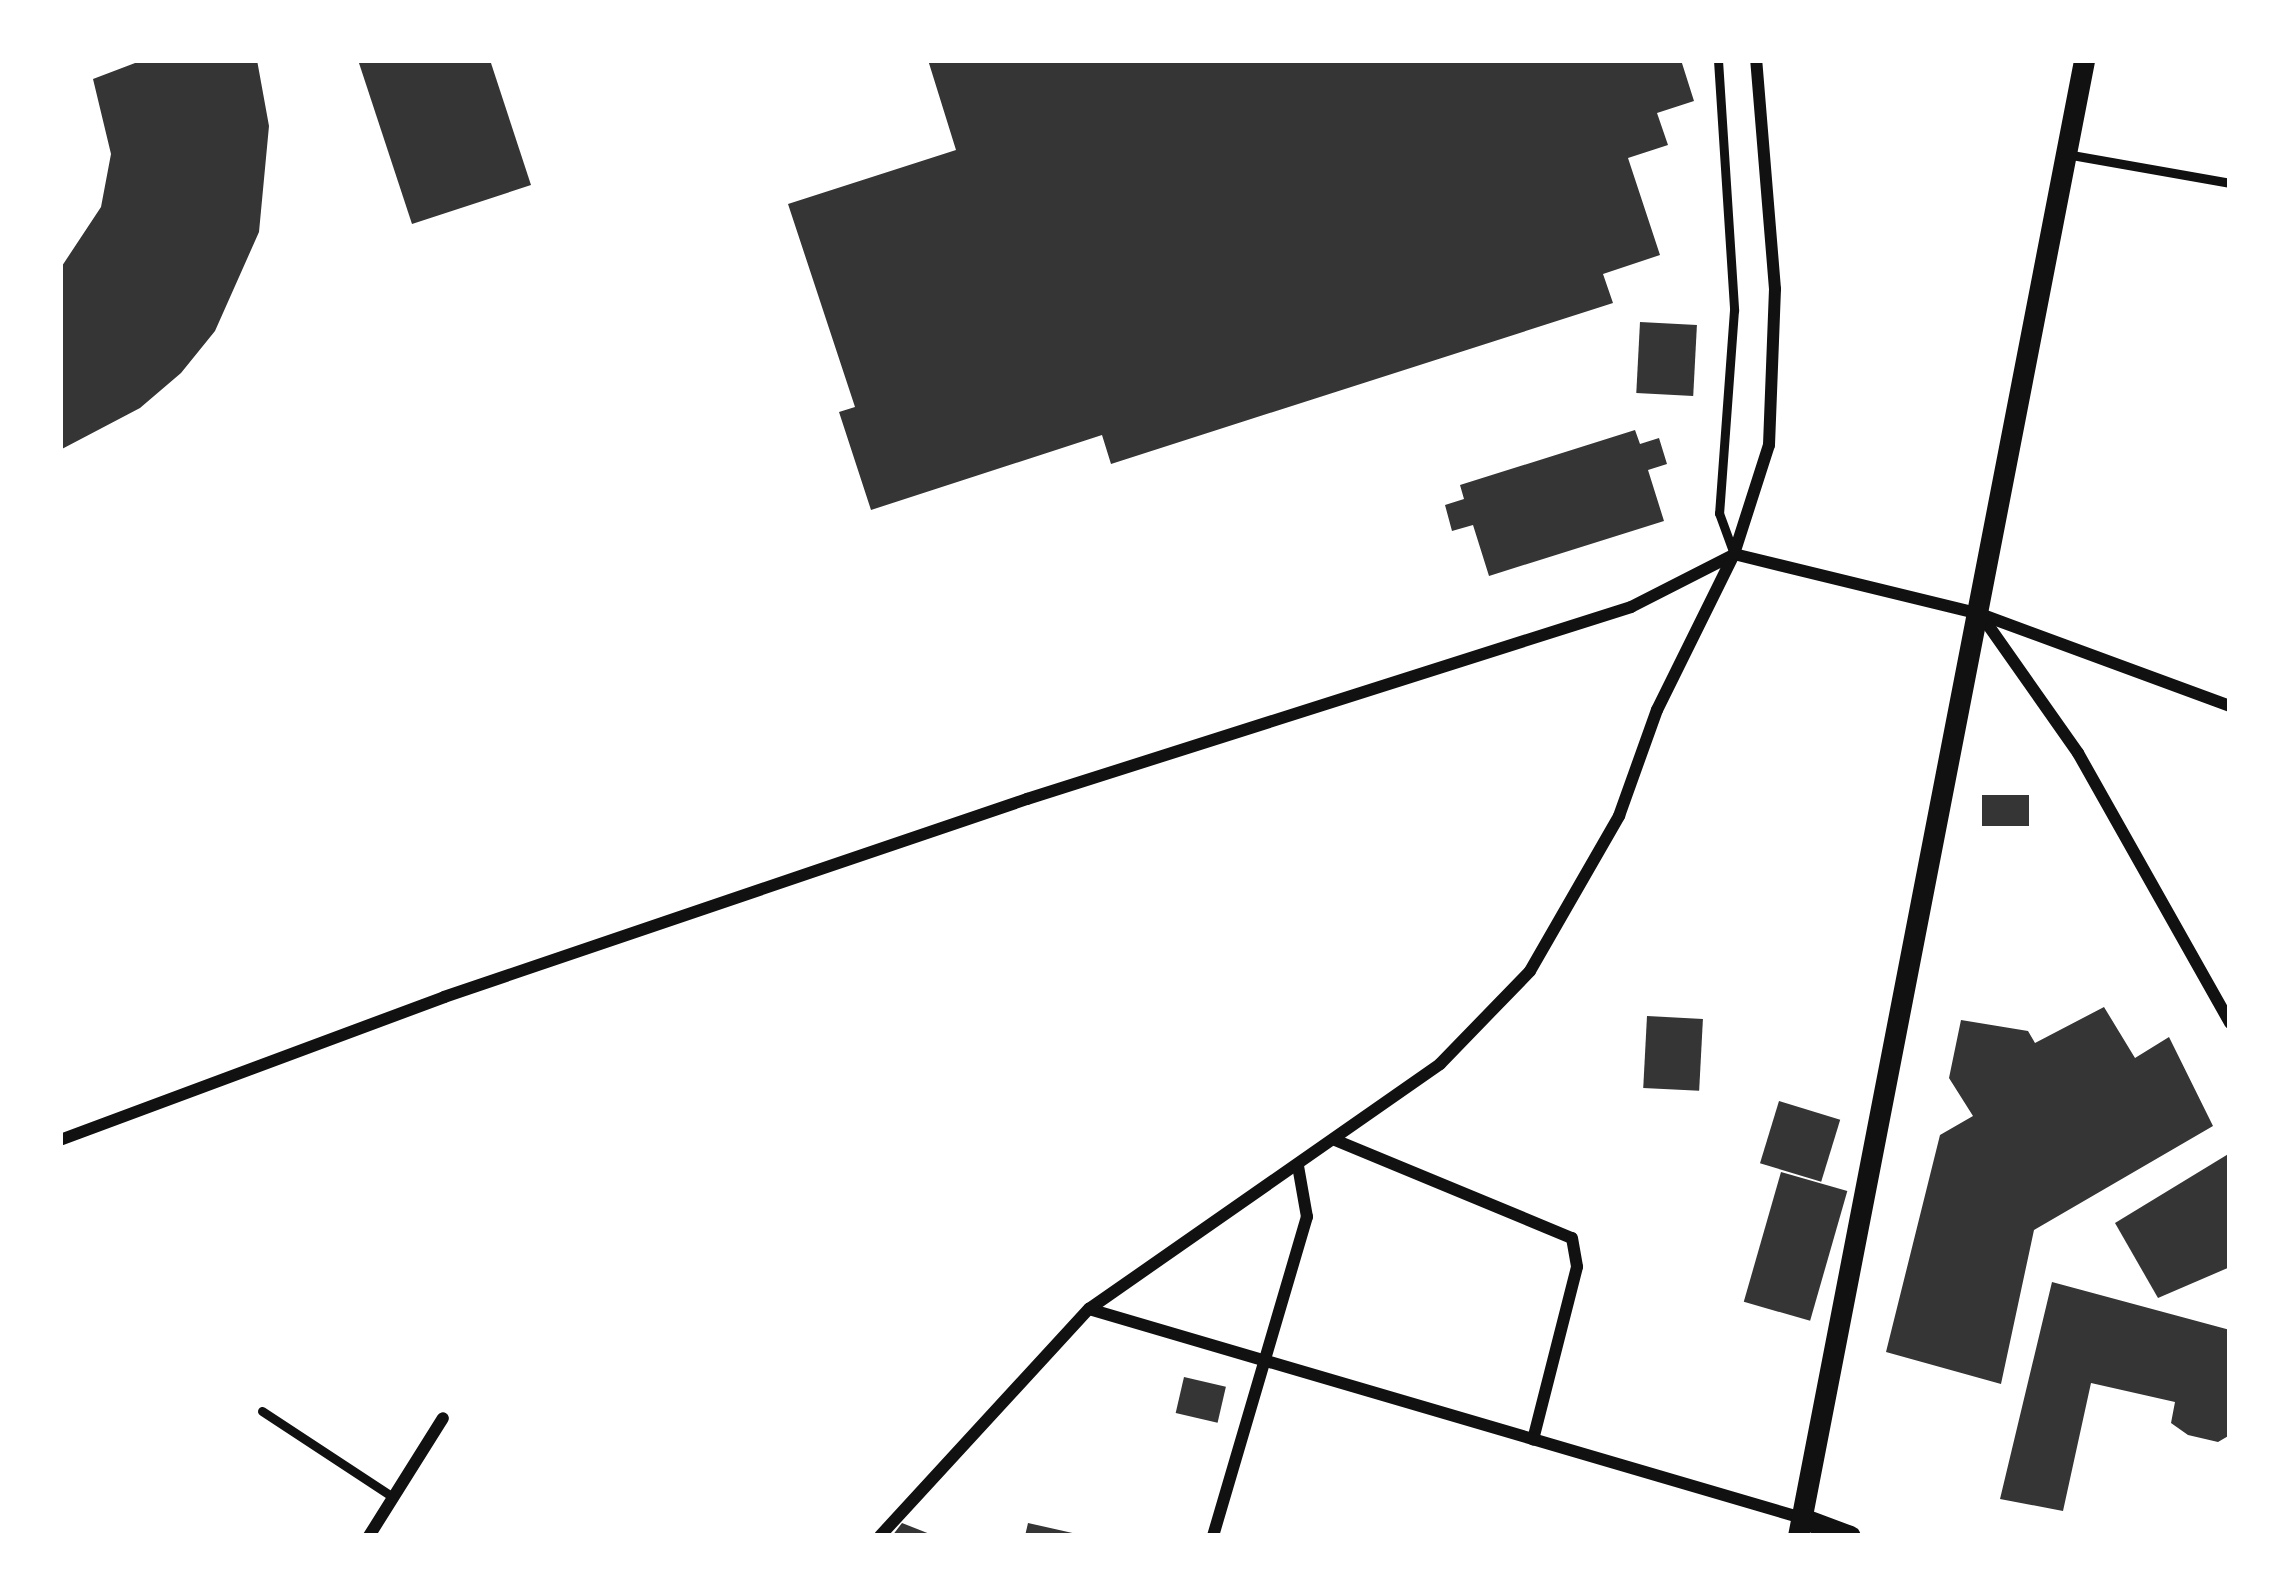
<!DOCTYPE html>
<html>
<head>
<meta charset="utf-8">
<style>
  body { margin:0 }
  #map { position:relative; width:2290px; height:1596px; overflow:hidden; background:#fff; font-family:"DejaVu Sans",sans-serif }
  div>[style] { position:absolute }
  .building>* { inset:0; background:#353535; transform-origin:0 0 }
  .service>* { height:9px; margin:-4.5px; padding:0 4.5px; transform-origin:4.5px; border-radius:4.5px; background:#111 }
  .minor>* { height:12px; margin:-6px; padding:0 6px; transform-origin:6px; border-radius:6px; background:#111 }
  .tertiary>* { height:21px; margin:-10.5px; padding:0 10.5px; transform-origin:10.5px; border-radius:10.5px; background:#111 }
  span { translate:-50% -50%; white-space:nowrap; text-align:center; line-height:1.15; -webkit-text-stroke:9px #fff; paint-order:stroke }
  .frame { position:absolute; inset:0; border:63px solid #fff; pointer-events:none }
</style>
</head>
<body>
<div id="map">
  <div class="building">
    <div style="clip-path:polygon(143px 60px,257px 60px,269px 126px,259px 232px,215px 331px,181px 373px,140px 408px,60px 450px,60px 269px,101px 207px,111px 154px,93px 79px)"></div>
    <div style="clip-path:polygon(358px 60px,490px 60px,531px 185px,412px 224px)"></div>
    <div style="clip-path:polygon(928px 60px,1681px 60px,1694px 101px,1657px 113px,1668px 145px,1628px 158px,1660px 255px,1603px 274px,1613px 303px,1111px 464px,1102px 435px,871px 510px,839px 412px,855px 407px,788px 204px,956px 150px)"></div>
    <div style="left:1640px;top:322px;width:57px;height:71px;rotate:3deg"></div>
    <div style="clip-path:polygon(1635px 430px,1640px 444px,1659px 438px,1667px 464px,1648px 470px,1664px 521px,1489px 576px,1473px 525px,1452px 531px,1445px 505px,1464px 499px,1460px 485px)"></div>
    <div style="left:1982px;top:795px;width:47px;height:31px"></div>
    <div style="clip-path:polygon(2104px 1007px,2135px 1058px,2169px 1037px,2213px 1126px,2034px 1230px,2001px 1384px,1886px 1352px,1940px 1135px,1973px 1116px,1949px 1078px,1961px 1020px,2028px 1031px,2035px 1043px)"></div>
    <div style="left:1647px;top:1016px;width:56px;height:72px;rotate:3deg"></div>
    <div style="left:1779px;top:1101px;width:64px;height:65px;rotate:17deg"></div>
    <div style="clip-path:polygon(2230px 1153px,2230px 1267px,2158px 1298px,2115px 1223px)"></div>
    <div style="left:1781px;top:1172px;width:69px;height:135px;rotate:16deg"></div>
    <div style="clip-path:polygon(2052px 1282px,2230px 1330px,2230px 1435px,2218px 1442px,2188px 1435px,2171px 1423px,2175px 1402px,2091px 1383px,2063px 1511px,2000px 1499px)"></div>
    <div style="left:1184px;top:1377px;width:43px;height:37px;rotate:13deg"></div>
    <div style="clip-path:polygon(902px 1523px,935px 1536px,892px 1536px)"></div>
    <div style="clip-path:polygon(1028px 1523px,1077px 1534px,1077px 1536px,1025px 1536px)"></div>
  </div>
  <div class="service">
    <div style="left:1718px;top:60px;width:251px;rotate:86.3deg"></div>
    <div style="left:1734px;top:310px;width:204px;rotate:94.2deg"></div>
    <div style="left:1719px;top:513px;width:44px;rotate:69.9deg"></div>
    <div style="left:2066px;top:154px;width:167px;rotate:10deg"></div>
    <div style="left:262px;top:1411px;width:157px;rotate:33.3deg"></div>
  </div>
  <div class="minor">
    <div style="left:1734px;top:554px;width:253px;rotate:13.7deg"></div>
    <div style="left:1980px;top:614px;width:266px;rotate:20.2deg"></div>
    <div style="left:1981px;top:615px;width:169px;rotate:54.9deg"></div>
    <div style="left:2078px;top:753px;width:310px;rotate:60.6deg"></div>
    <div style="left:60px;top:1140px;width:410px;rotate:-20.4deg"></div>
    <div style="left:444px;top:997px;width:616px;rotate:-18.76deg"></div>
    <div style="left:1027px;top:799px;width:634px;rotate:-17.63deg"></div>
    <div style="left:1631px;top:607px;width:114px;rotate:-27deg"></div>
    <div style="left:1335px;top:1140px;width:256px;rotate:22.5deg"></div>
    <div style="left:1572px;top:1238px;width:29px;rotate:80deg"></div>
    <div style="left:1577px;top:1267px;width:178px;rotate:104.3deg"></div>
    <div style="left:1089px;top:1309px;width:743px;rotate:16.34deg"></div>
    <div style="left:369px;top:1536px;width:139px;rotate:-57.9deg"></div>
    <div style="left:880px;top:1536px;width:309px;rotate:-47.4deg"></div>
    <div style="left:1089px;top:1309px;width:428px;rotate:-34.9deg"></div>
    <div style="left:1440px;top:1064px;width:129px;rotate:-45.9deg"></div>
    <div style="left:1530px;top:971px;width:179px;rotate:-60.1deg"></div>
    <div style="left:1619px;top:816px;width:113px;rotate:-70.3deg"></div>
    <div style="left:1657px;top:710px;width:174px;rotate:-63.7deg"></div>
    <div style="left:1734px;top:554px;width:114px;rotate:-72.2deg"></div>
    <div style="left:1769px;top:445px;width:156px;rotate:-87.8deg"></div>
    <div style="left:1775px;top:289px;width:230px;rotate:-94.7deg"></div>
    <div style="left:1213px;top:1536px;width:333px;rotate:-73.6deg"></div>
    <div style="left:1307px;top:1217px;width:52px;rotate:-100deg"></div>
  </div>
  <div class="tertiary">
    <div style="left:1802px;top:1518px;width:51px;rotate:20.6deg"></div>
    <div style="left:1798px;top:1536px;width:1503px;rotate:-79.03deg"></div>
  </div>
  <div class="frame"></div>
</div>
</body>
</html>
